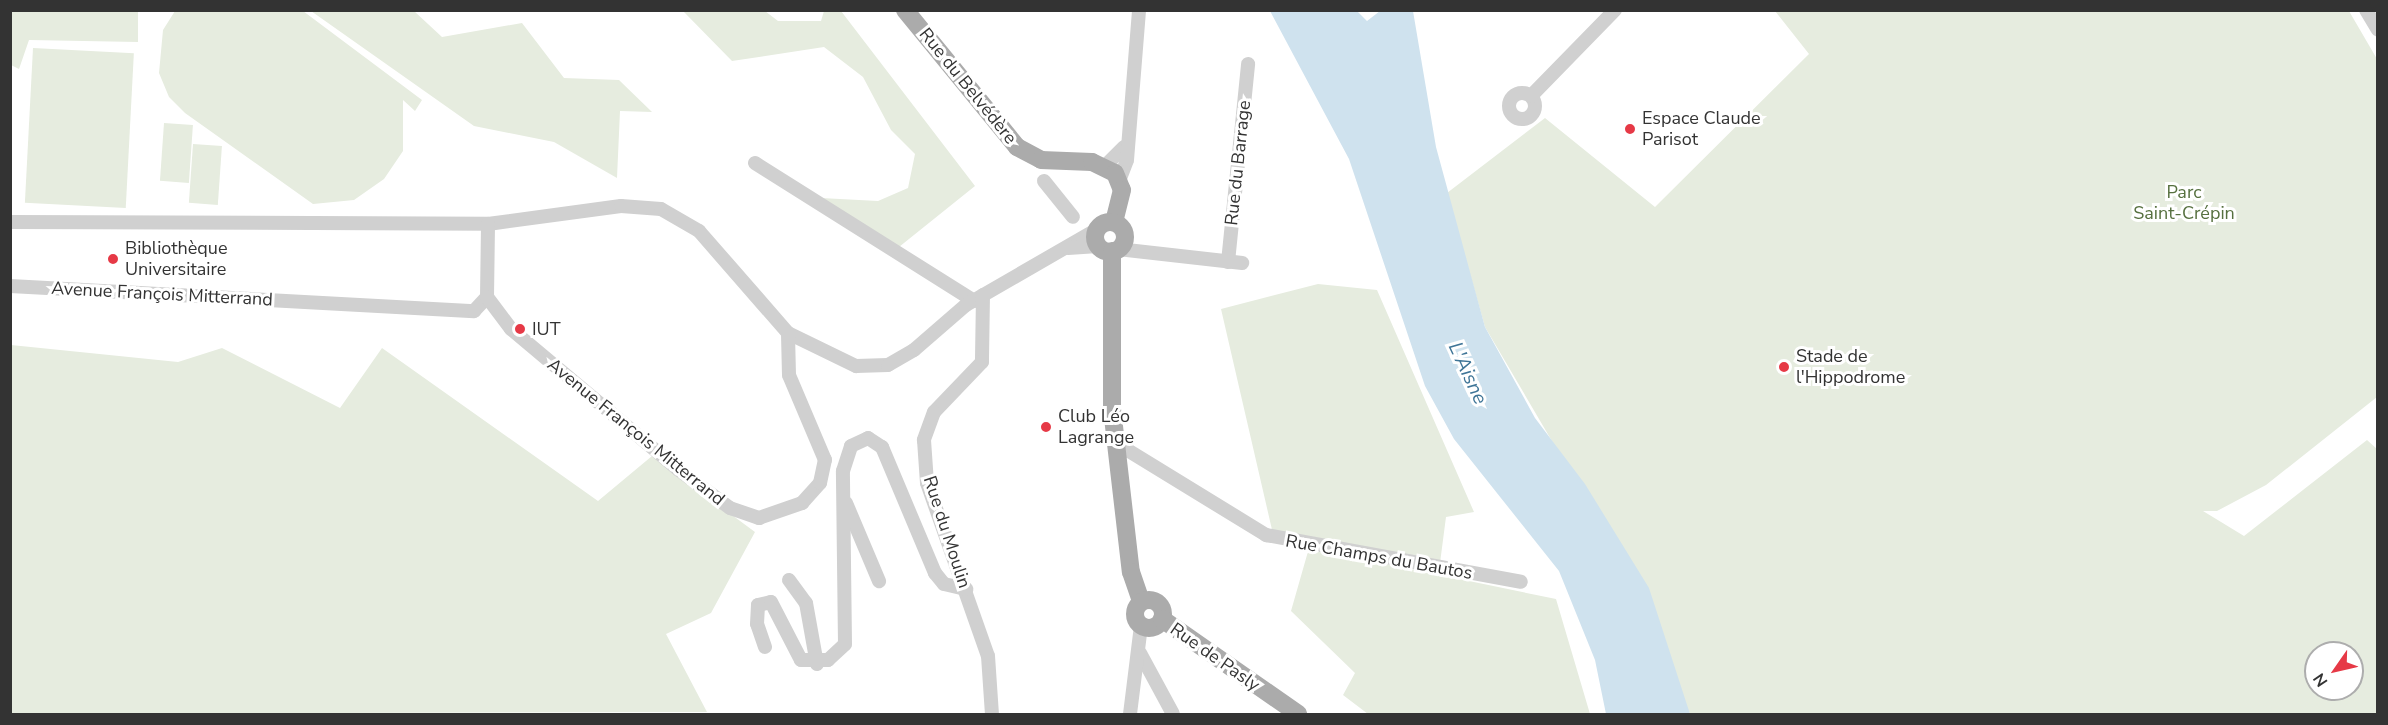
<!DOCTYPE html>
<html>
<head>
<meta charset="utf-8">
<style>
  body { margin:0 }
  #map { position:relative; width:2388px; height:725px; overflow:hidden; background:#fff; font-family:"Nunito Sans",sans-serif }
  div>[style] { position:absolute }
  .green>* { inset:0; background:#e6ecdf; transform-origin:0 0 }
  .water>* { inset:0; background:#cfe2ee }
  .minor>* { height:14px; margin:-7px; padding:0 7px; transform-origin:7px; border-radius:7px; background:#d0d0d0 }
  .minor>.ring { margin:-7px; padding:0; box-sizing:content-box; background:none; border:14px solid #d0d0d0; border-radius:50% }
  .major>* { height:18px; margin:-9px; padding:0 9px; transform-origin:9px; border-radius:9px; background:#ababab }
  .major>.ring { margin:-9px; padding:0; box-sizing:content-box; background:none; border:18px solid #ababab; border-radius:50% }
  .dots>* { width:16px; height:16px; translate:-50% -50%; box-sizing:border-box; border:3px solid #fff; border-radius:50% }
  span { translate:-50% -50%; white-space:nowrap; text-align:center; line-height:1.15; -webkit-text-stroke:6px #fff; paint-order:stroke }
  .street-label { font-size:18px; color:#333 }
  .poi-label { font-size:18px; color:#333 }
  .left { translate:0 -50%; text-align:left }
  .park-label { font-size:18px; color:#56703f }
  .water-label { font-size:20px; color:#3f7597; font-style:italic }
  .frame { position:absolute; inset:0; border:12px solid #333; pointer-events:none }
  .north { position:absolute; left:2304px; top:641px; width:60px; height:60px; box-sizing:border-box; background:#fff; border:2px solid #adadad; border-radius:50%; rotate:236deg; font-size:16px; font-weight:700; line-height:24px; text-align:center; color:#333 }
  .north::after { content:''; display:block; margin:auto; width:21px; height:27px; background:#e63946; clip-path:polygon(50% 0,100% 100%,50% 72%,0 100%) }
</style>
</head>
<body>
<div id="map">
  <div class="green">
    <div style="clip-path:polygon(10px 11px,138px 11px,138px 42px,29px 40px,19px 69px,11px 65px)"></div>
    <div style="clip-path:polygon(175px 11px,303px 11px,422px 100px,415px 111px,403px 100px,403px 151px,384px 179px,354px 200px,313px 204px,185px 113px,169px 97px,159px 73px,163px 30px)"></div>
    <div style="clip-path:polygon(311px 11px,414px 11px,442px 37px,522px 23px,564px 78px,619px 80px,652px 112px,620px 111px,617px 178px,554px 142px,474px 126px)"></div>
    <div style="clip-path:polygon(683px 11px,765px 11px,778px 21px,821px 21px,824px 11px,841px 11px,975px 186px,899px 247px,821px 198px,878px 201px,908px 188px,915px 154px,891px 130px,863px 77px,824px 47px,732px 61px)"></div>
    <div style="clip-path:polygon(evenodd,1775px 11px,2349px 11px,2377px 59px,2377px 397px,2266px 485px,2217px 511px,2203px 511px,2244px 536px,2367px 440px,2377px 449px,2377px 714px,1690px 714px,1556px 448px,1485px 327px,1447px 193px,1545px 118px,1655px 207px,1809px 54px,1775px 11px,2316px 653px,2352px 653px,2352px 689px,2316px 689px,2316px 653px)"></div>
    <div style="left:33px;top:48px;width:101px;height:155px;rotate:3deg"></div>
    <div style="left:164px;top:123px;width:29px;height:58px;rotate:4deg"></div>
    <div style="left:193px;top:144px;width:29px;height:59px;rotate:4deg"></div>
    <div style="clip-path:polygon(1318px 284px,1377px 290px,1474px 512px,1446px 517px,1440px 563px,1273px 534px,1221px 309px)"></div>
    <div style="clip-path:polygon(11px 345px,178px 362px,222px 348px,340px 408px,382px 348px,598px 501px,652px 456px,755px 532px,711px 613px,666px 634px,707px 712px,11px 714px)"></div>
    <div style="clip-path:polygon(1309px 548px,1556px 599px,1590px 714px,1368px 714px,1343px 695px,1355px 673px,1291px 611px)"></div>
  </div>
  <div class="water">
    <div style="clip-path:polygon(1270px 11px,1357px 11px,1367px 21px,1380px 11px,1413px 11px,1436px 147px,1485px 327px,1535px 418px,1585px 484px,1649px 588px,1690px 714px,1606px 714px,1595px 660px,1559px 571px,1454px 439px,1425px 386px,1349px 159px)"></div>
  </div>
  <div class="minor">
    <div style="left:2366px;top:10px;width:23px;rotate:59deg"></div>
    <div class="ring" style="left:1509px;top:93px;width:12px;height:12px"></div>
    <div style="left:1531px;top:96px;width:120px;rotate:-45.7deg"></div>
    <div style="left:755px;top:163px;width:259px;rotate:32.2deg"></div>
    <div style="left:1105px;top:166px;width:27px;rotate:-45deg"></div>
    <div style="left:1044px;top:181px;width:46px;rotate:51.1deg"></div>
    <div style="left:1119px;top:181px;width:22px;rotate:-69deg"></div>
    <div style="left:1127px;top:160px;width:150px;rotate:-85.4deg"></div>
    <div style="left:10px;top:222px;width:478px;rotate:0.2deg"></div>
    <div style="left:488px;top:224px;width:134px;rotate:-7.7deg"></div>
    <div style="left:621px;top:206px;width:40px;rotate:4.3deg"></div>
    <div style="left:661px;top:209px;width:44px;rotate:30.1deg"></div>
    <div style="left:699px;top:231px;width:135px;rotate:48.9deg"></div>
    <div style="left:788px;top:333px;width:76px;rotate:25.9deg"></div>
    <div style="left:856px;top:366px;width:32px;rotate:-2deg"></div>
    <div style="left:888px;top:365px;width:30px;rotate:-30deg"></div>
    <div style="left:914px;top:350px;width:69px;rotate:-40.9deg"></div>
    <div style="left:966px;top:305px;width:150px;rotate:-30deg"></div>
    <div style="left:1068px;top:248px;width:30px;rotate:-4deg"></div>
    <div style="left:1118px;top:249px;width:125px;rotate:6.4deg"></div>
    <div style="left:1228px;top:262px;width:199px;rotate:-84.2deg"></div>
    <div style="left:10px;top:286px;width:465px;rotate:3.1deg"></div>
    <div style="left:474px;top:311px;width:19px;rotate:-47deg"></div>
    <div style="left:487px;top:297px;width:73px;rotate:-89.2deg"></div>
    <div style="left:983px;top:295px;width:67px;rotate:90.9deg"></div>
    <div style="left:982px;top:362px;width:69px;rotate:133.8deg"></div>
    <div style="left:934px;top:412px;width:30px;rotate:110deg"></div>
    <div style="left:924px;top:440px;width:43px;rotate:86deg"></div>
    <div style="left:927px;top:483px;width:183px;rotate:70.6deg"></div>
    <div style="left:988px;top:656px;width:58px;rotate:86.1deg"></div>
    <div style="left:487px;top:297px;width:40px;rotate:53deg"></div>
    <div style="left:511px;top:329px;width:219px;rotate:40deg"></div>
    <div style="left:679px;top:470px;width:64px;rotate:36.7deg"></div>
    <div style="left:730px;top:508px;width:31px;rotate:19deg"></div>
    <div style="left:759px;top:518px;width:46px;rotate:-19.2deg"></div>
    <div style="left:802px;top:503px;width:27px;rotate:-48deg"></div>
    <div style="left:820px;top:483px;width:24px;rotate:-78deg"></div>
    <div style="left:825px;top:460px;width:92px;rotate:-113deg"></div>
    <div style="left:789px;top:375px;width:42px;rotate:-91.4deg"></div>
    <div style="left:1116px;top:449px;width:13px;rotate:9deg"></div>
    <div style="left:1129px;top:451px;width:161px;rotate:31.5deg"></div>
    <div style="left:1266px;top:535px;width:259px;rotate:10.4deg"></div>
    <div style="left:846px;top:503px;width:85px;rotate:67.1deg"></div>
    <div style="left:789px;top:580px;width:29px;rotate:54deg"></div>
    <div style="left:806px;top:603px;width:62px;rotate:79.8deg"></div>
    <div style="left:765px;top:647px;width:24px;rotate:-109deg"></div>
    <div style="left:757px;top:624px;width:19px;rotate:-87deg"></div>
    <div style="left:758px;top:605px;width:13px;rotate:-13deg"></div>
    <div style="left:771px;top:602px;width:65px;rotate:62.7deg"></div>
    <div style="left:801px;top:660px;width:27px"></div>
    <div style="left:828px;top:660px;width:23px;rotate:-43deg"></div>
    <div style="left:845px;top:644px;width:173px;rotate:-90.7deg"></div>
    <div style="left:843px;top:471px;width:26px;rotate:-72deg"></div>
    <div style="left:851px;top:446px;width:19px;rotate:-25deg"></div>
    <div style="left:868px;top:438px;width:17px;rotate:33deg"></div>
    <div style="left:882px;top:447px;width:137px;rotate:67.2deg"></div>
    <div style="left:935px;top:573px;width:14px;rotate:51deg"></div>
    <div style="left:944px;top:584px;width:23px;rotate:13deg"></div>
    <div style="left:1140px;top:653px;width:69px;rotate:61.6deg"></div>
    <div style="left:1130px;top:714px;width:89px;rotate:-82.9deg"></div>
  </div>
  <div class="major">
    <div style="left:905px;top:10px;width:177px;rotate:50.7deg"></div>
    <div style="left:1017px;top:147px;width:27px;rotate:28deg"></div>
    <div style="left:1041px;top:160px;width:51px;rotate:2.2deg"></div>
    <div style="left:1092px;top:162px;width:25px;rotate:26deg"></div>
    <div style="left:1115px;top:173px;width:18px;rotate:68deg"></div>
    <div style="left:1122px;top:190px;width:33px;rotate:104deg"></div>
    <div class="ring" style="left:1095px;top:222px;width:12px;height:12px"></div>
    <div style="left:1112px;top:251px;width:158px;rotate:90deg"></div>
    <div style="left:1112px;top:409px;width:164px;rotate:83.4deg"></div>
    <div style="left:1131px;top:572px;width:31px;rotate:71deg"></div>
    <div class="ring" style="left:1135px;top:600px;width:10px;height:10px"></div>
    <div style="left:1162px;top:619px;width:166px;rotate:34.9deg"></div>
  </div>
  <div class="dots">
    <div style="left:1630px;top:129px;background:#e63946"></div>
    <div style="left:113px;top:259px;background:#e63946"></div>
    <div style="left:520px;top:329px;background:#e63946"></div>
    <div style="left:1784px;top:367px;background:#e63946"></div>
    <div style="left:1046px;top:427px;background:#e63946"></div>
  </div>
  <div class="street-label">
    <span style="left:968px;top:86px;rotate:51deg">Rue du Belvédère</span>
    <span style="left:1238px;top:163px;rotate:-84deg">Rue du Barrage</span>
    <span style="left:162px;top:294px;rotate:3deg">Avenue François Mitterrand</span>
    <span style="left:636px;top:432px;rotate:39deg">Avenue François Mitterrand</span>
    <span style="left:947px;top:532px;rotate:72deg">Rue du Moulin</span>
    <span style="left:1379px;top:557px;rotate:10deg">Rue Champs du Bautos</span>
    <span style="left:1215px;top:657px;rotate:35deg">Rue de Pasly</span>
  </div>
  <div class="poi-label">
    <span class="left" style="left:1642px;top:129px">Espace Claude<br>Parisot</span>
    <span class="left" style="left:125px;top:259px">Bibliothèque<br>Universitaire</span>
    <span class="left" style="left:532px;top:329px">IUT</span>
    <span class="left" style="left:1796px;top:367px">Stade de<br>l'Hippodrome</span>
    <span class="left" style="left:1058px;top:427px">Club Léo<br>Lagrange</span>
  </div>
  <div class="park-label">
    <span style="left:2184px;top:203px">Parc<br>Saint-Crépin</span>
  </div>
  <div class="water-label">
    <span style="left:1468px;top:373px;rotate:65deg">L'Aisne</span>
  </div>
  <div class="frame"></div>
  <div class="north">N</div>
</div>
</body>
</html>
